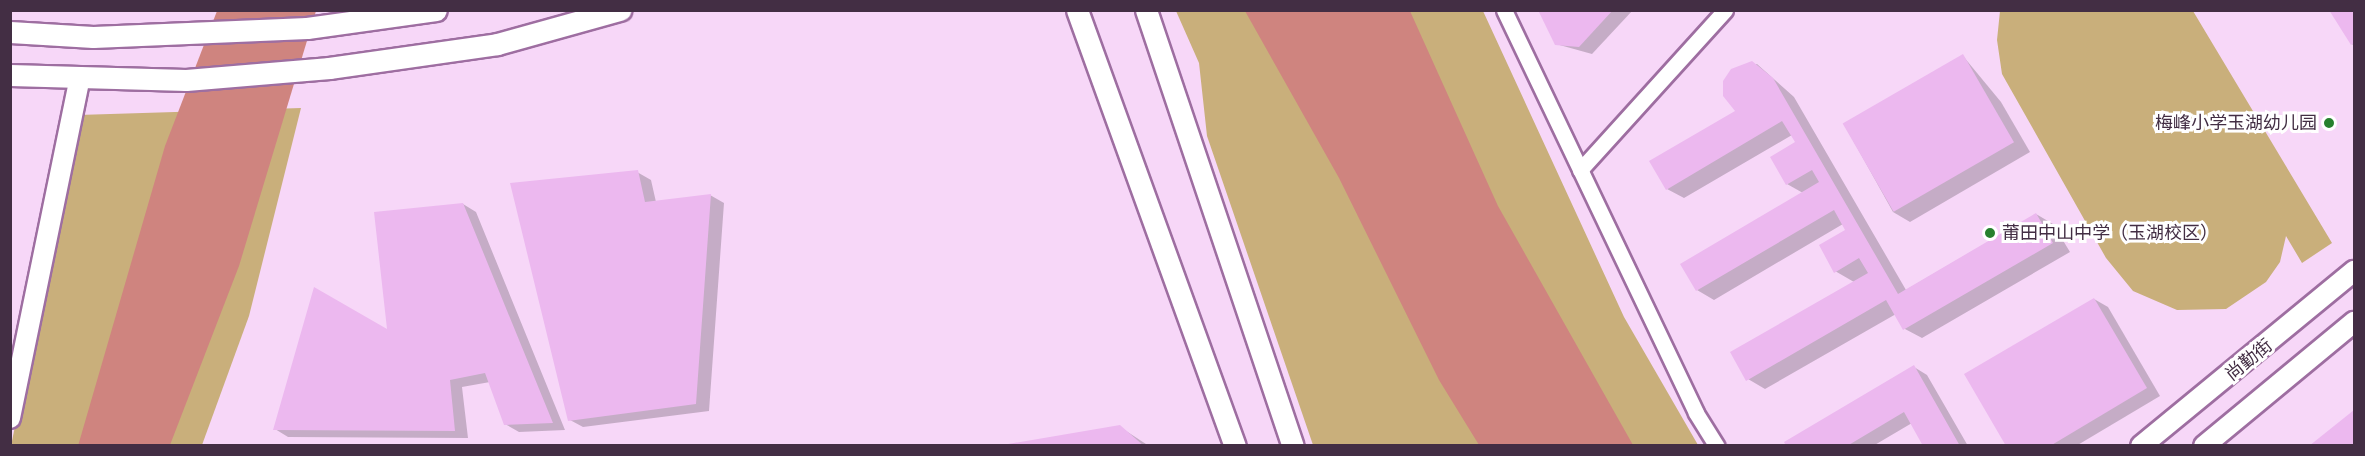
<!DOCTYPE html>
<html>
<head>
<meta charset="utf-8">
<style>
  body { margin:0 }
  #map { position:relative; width:2365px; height:456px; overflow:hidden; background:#f7d7f8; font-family:Raleway,"Noto Sans SC",sans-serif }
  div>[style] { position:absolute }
  .green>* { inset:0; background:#c9af7b }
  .water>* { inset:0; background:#cf847f }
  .shadow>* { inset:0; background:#0003 }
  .building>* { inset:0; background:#ecb8ef; transform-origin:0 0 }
  .roads { filter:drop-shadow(2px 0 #9e6ea1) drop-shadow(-2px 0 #9e6ea1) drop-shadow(0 2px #9e6ea1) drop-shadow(0 -2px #9e6ea1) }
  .minor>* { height:15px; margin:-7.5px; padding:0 7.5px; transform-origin:7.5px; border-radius:7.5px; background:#fff }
  .tertiary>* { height:20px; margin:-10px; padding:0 10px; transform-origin:10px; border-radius:10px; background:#fff }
  .secondary>* { height:21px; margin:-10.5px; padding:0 10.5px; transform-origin:10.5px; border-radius:10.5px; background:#fff }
  .dots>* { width:16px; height:16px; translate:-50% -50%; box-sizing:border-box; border:3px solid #fff; border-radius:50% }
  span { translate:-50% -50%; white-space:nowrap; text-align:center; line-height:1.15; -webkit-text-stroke:6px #fff; paint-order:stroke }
  .poi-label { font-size:18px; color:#432e44 }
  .right { translate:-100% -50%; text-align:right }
  .left { translate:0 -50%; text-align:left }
  .street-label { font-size:18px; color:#432e44 }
  .frame { position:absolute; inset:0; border:12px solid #432e44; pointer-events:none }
</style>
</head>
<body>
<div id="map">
  <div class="green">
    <div style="clip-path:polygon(1176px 11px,1483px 11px,1624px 317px,1698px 445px,1313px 445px,1207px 136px,1199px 63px)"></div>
    <div style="clip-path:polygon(2000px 11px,2193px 11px,2332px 243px,2302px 263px,2286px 236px,2280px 262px,2266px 282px,2226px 309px,2177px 310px,2133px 291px,2106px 258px,2002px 74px,1997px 40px)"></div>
    <div style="clip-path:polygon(301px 108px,249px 316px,202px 445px,11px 446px,78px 115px)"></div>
  </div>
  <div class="water">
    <div style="clip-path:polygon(217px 11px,316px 11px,239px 266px,170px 445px,78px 446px,165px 146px)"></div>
    <div style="clip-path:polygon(1245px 11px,1410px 11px,1498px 206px,1633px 445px,1479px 445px,1439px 380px,1339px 178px)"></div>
  </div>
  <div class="shadow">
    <div style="clip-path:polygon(1540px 10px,1633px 10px,1592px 54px,1556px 44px)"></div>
    <div style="clip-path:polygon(2330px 10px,2354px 10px,2354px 46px,2352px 44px)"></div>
    <div style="clip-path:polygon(1963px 56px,2001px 102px,2030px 152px,1910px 222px,1893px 212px,1844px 124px)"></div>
    <div style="clip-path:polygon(1757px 64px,1794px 97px,1906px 290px,2036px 214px,2053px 224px,2070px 252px,1922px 338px,1905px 329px,1896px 314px,1765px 389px,1748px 379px,1854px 282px,1835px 271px,1847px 231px,1843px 224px,1714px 300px,1697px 290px,1803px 193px,1787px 184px,1797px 143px,1792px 135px,1684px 198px,1667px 189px,1737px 111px,1733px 70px)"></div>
    <div style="clip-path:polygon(637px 172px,651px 180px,656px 202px,710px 195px,724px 203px,709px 411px,583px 427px,570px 420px)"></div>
    <div style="clip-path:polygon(463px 204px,476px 212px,565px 430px,519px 432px,505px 424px,490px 382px,462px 387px,468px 438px,288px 437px,275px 429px,388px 332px)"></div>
    <div style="clip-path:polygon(2094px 299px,2108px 307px,2160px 396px,2076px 446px,2008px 446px)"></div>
    <div style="clip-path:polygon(1914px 367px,1927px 375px,1968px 446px,1925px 446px,1912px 423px,1873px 446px,1788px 446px)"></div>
    <div style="clip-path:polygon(1120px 427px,1149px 446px,1010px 446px)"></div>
  </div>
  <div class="building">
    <div style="clip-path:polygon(1538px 10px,1613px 10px,1579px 47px,1555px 45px)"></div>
    <div style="clip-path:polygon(2329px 10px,2354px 10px,2354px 43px,2351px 45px)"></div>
    <div style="left:1963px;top:54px;width:102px;height:139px;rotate:60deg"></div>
    <div style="clip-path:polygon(1752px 61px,1773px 78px,1898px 294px,2036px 213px,2053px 243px,1903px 330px,1886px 300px,1746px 381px,1730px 352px,1868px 273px,1859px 258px,1834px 273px,1819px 245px,1845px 230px,1834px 210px,1696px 291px,1680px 264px,1819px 182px,1812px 170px,1786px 185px,1770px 157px,1795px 142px,1782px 121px,1666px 190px,1649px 161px,1735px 111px,1723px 96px,1723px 81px,1731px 69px)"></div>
    <div style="clip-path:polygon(638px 170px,645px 202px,711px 194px,696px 404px,568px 421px,510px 183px)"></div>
    <div style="clip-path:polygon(463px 203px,553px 423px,504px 425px,485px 373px,450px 380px,455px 431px,273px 430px,314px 287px,387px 329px,374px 212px)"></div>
    <div style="clip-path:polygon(2094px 298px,2147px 388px,2050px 446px,2006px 446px,1964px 374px)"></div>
    <div style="clip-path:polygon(1914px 365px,1960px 446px,1923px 446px,1904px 412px,1847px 446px,1786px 446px,1784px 442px)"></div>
    <div style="clip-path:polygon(2354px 410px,2354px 446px,2309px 446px)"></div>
    <div style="clip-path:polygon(1120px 425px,1144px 446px,1008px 446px,1008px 444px)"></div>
  </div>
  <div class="roads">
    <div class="minor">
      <div style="left:1504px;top:10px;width:446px;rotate:64.5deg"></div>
      <div style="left:1696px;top:413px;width:39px;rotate:58deg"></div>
      <div style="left:1580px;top:170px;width:216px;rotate:-47.8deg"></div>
    </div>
    <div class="tertiary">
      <div style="left:10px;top:418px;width:348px;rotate:-78.4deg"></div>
      <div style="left:2141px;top:446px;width:276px;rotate:-39.4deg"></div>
      <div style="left:2204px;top:446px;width:195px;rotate:-39.6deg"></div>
    </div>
    <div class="secondary">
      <div style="left:1077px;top:10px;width:464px;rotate:70.1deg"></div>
      <div style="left:1146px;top:10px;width:460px;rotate:71.4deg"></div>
      <div style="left:10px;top:32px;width:83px;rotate:3.4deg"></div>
      <div style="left:93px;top:37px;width:214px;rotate:-2.4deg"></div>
      <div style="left:307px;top:28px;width:130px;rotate:-7.9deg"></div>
      <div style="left:10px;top:75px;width:176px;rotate:1.6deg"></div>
      <div style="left:186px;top:80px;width:144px;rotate:-4.8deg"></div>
      <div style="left:329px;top:68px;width:170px;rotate:-8.1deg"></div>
      <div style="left:497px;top:44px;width:128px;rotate:-15.5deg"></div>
    </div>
  </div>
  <div class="dots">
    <div style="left:2329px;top:123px;background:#27802f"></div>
    <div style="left:1990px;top:233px;background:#27802f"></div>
  </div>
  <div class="poi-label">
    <span class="right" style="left:2317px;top:123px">梅峰小学玉湖幼儿园</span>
    <span class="left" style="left:2002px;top:233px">莆田中山中学（玉湖校区）</span>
  </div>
  <div class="street-label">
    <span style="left:2249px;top:360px;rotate:-39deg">尚勤街</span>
  </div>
  <div class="frame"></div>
</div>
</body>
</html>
